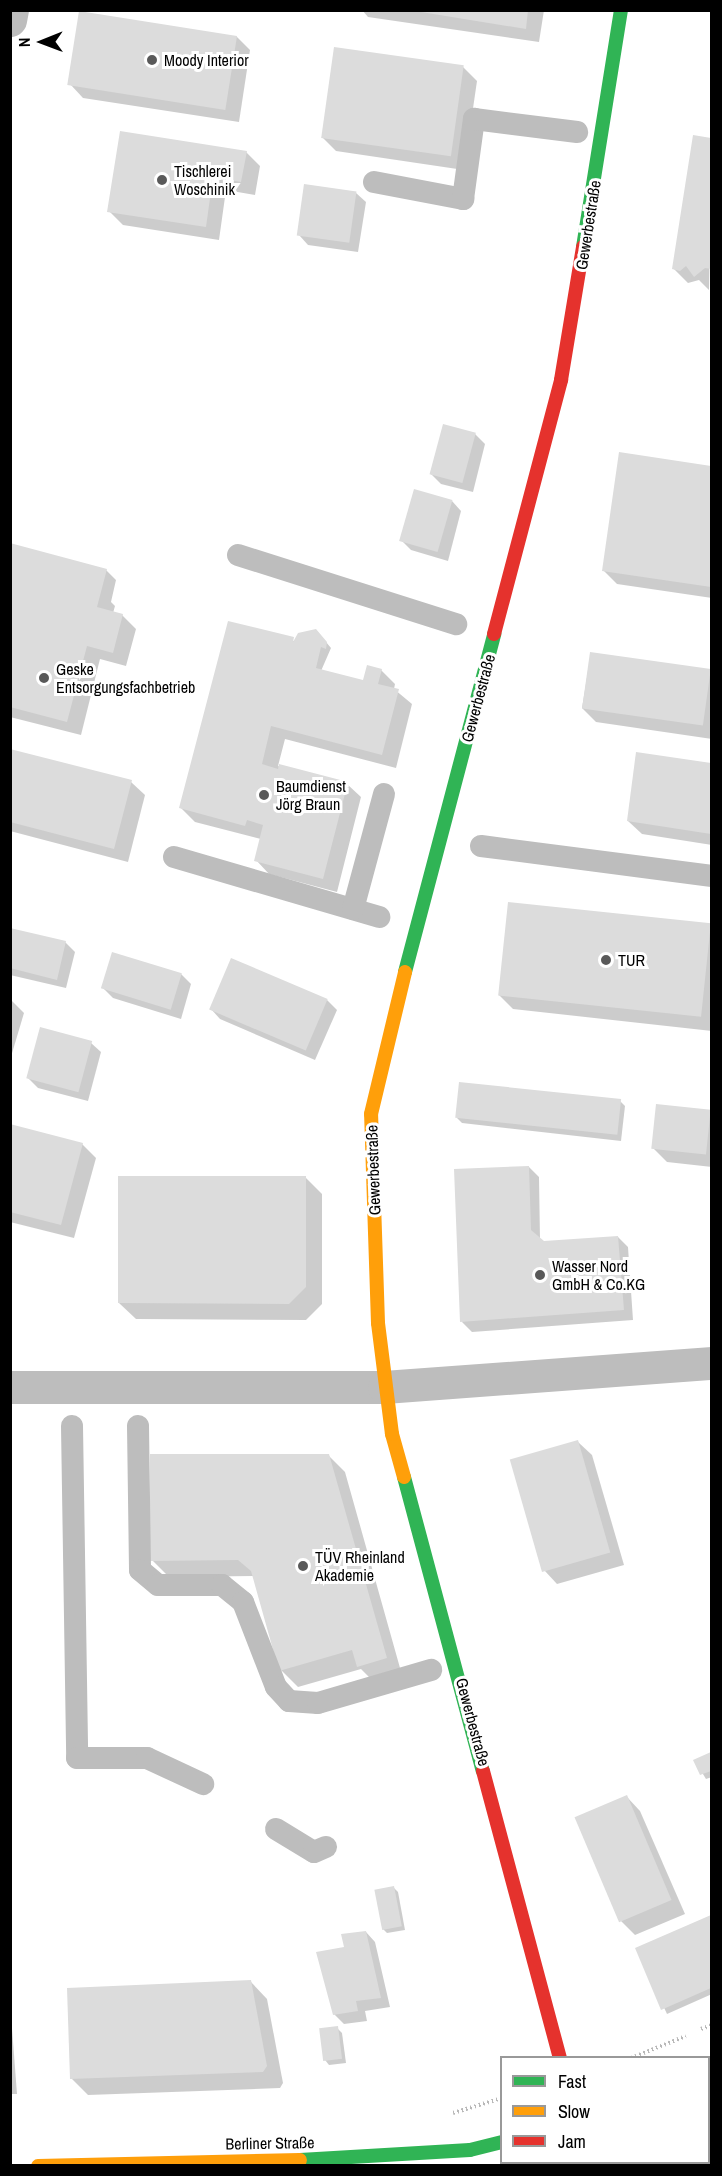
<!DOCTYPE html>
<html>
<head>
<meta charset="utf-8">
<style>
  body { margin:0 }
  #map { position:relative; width:722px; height:2176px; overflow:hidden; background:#fff; font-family:"Archivo Narrow",sans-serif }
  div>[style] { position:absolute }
  .shadow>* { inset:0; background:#0003 }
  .building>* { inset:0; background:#dcdcdc; transform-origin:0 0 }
  .path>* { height:4px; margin-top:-2px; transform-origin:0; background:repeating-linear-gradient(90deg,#b8b8b8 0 1.5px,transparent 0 4.5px) }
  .lane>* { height:22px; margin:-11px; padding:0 11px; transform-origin:11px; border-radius:11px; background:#bdbdbd }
  .street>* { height:33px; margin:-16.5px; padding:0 16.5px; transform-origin:16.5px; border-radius:16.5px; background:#bdbdbd }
  .fast>* { height:14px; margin:-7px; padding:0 7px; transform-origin:7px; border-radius:7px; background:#30b455 }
  .slow>* { height:14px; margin:-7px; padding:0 7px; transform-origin:7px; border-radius:7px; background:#ff9f0a }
  .jam>* { height:14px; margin:-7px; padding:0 7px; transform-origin:7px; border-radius:7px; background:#e5322d }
  .dots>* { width:16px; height:16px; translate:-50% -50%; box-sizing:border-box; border:3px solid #fff; border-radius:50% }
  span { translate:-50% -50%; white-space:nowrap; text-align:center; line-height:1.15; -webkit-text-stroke:6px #fff; paint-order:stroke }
  .poi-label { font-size:16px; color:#000 }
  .left { translate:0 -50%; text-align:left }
  .street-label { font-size:16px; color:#000 }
  .frame { position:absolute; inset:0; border:12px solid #000; pointer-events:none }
  .legend { position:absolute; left:500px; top:2056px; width:210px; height:108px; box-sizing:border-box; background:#fff; border:2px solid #999; margin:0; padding:8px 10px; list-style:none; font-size:18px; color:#000 }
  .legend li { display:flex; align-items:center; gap:12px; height:30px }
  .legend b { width:30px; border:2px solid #999 }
  .north { position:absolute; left:12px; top:12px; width:60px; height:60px; -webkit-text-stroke:4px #fff; paint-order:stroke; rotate:269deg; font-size:16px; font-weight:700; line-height:24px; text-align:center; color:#000 }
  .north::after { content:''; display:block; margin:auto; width:21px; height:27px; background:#000; clip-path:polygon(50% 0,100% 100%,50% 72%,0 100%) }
</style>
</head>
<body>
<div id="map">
  <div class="shadow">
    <div style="clip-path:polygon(362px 10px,544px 10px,539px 42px,368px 17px)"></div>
    <div style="clip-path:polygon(236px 36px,250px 50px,239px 122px,83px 98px,70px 84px)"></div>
    <div style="clip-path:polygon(463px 67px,477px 81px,464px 170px,336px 151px,322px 137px)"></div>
    <div style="clip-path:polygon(694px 137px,712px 140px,709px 290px,699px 280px,688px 283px,674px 269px)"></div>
    <div style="clip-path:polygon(246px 152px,260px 166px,255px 195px,226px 190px,219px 240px,123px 225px,109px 211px)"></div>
    <div style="clip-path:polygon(356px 193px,366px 202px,358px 252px,308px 245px,299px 235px)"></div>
    <div style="clip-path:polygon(475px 434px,485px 444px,473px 492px,441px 484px,431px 474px)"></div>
    <div style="clip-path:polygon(621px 454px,712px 468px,712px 598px,617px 584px,603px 570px)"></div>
    <div style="clip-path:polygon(452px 501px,461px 511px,448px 561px,411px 550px,401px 540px)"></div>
    <div style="clip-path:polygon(10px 545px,106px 570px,116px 580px,111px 602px,115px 606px,113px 613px,122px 615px,136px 629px,126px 666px,100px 659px,81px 735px,10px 717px)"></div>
    <div style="clip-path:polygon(229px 623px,297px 642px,321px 636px,331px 648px,321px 671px,364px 682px,381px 670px,395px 684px,394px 689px,412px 704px,396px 768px,285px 739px,278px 766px,347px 784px,361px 797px,337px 892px,269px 874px,256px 860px,261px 839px,195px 822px,181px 808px)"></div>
    <div style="clip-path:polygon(591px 653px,712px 671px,712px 739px,596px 722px,582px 708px)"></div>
    <div style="clip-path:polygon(10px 750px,131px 782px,145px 795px,128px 862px,10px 831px)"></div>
    <div style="clip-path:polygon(637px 753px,712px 764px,712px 845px,642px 834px,628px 821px)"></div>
    <div style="clip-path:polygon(509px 903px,712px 927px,712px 1031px,513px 1009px,499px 995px)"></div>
    <div style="clip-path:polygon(10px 929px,65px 942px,75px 952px,66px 988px,10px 975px)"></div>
    <div style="clip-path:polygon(181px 974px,191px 984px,181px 1019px,113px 998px,103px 988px)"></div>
    <div style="clip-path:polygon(10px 999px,24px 1013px,10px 1060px)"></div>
    <div style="clip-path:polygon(327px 1000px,337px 1010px,315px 1060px,220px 1019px,211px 1009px)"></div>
    <div style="clip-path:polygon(91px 1043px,101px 1052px,88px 1101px,38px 1088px,28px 1078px)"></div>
    <div style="clip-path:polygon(620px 1101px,625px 1106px,621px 1141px,462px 1123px,457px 1118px)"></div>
    <div style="clip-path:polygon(658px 1105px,712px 1112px,712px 1167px,667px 1162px,653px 1148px)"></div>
    <div style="clip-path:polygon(10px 1125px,82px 1144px,96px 1158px,74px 1238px,10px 1222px)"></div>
    <div style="clip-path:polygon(529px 1167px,539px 1177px,540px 1239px,544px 1242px,618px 1237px,628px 1247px,633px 1320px,472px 1332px,462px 1322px)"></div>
    <div style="clip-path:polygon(305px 1177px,322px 1194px,322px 1304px,306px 1320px,136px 1319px,119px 1303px)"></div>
    <div style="clip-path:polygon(578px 1442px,592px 1455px,624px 1565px,557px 1584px,544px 1570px)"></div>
    <div style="clip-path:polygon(328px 1455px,345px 1472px,402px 1675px,375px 1683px,361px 1669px,298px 1687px,281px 1670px,254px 1576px,169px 1577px,152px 1560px)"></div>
    <div style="clip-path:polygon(712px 1754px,712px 1777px,706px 1779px,695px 1761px)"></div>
    <div style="clip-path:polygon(627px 1797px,640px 1811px,685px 1914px,635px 1935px,621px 1921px)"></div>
    <div style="clip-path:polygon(393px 1887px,398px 1892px,405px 1930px,387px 1933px,382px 1928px)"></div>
    <div style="clip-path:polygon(712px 1917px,712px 1994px,667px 2014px,637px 1949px)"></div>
    <div style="clip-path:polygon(366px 1932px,375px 1942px,390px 2007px,365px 2011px,367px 2021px,344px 2024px,334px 2014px,346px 1948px)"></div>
    <div style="clip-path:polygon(251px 1982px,267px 1999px,283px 2083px,280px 2088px,88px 2095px,71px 2078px)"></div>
    <div style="clip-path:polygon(10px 2002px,17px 2094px,10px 2094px)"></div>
    <div style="clip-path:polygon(337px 2028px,342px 2033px,346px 2063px,329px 2065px,325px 2060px)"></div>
  </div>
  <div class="building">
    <div style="clip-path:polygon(409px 10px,528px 10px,526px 29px)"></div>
    <div style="left:79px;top:11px;width:160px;height:75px;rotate:9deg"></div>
    <div style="left:334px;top:47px;width:131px;height:92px;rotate:8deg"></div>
    <div style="clip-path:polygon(120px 131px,247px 151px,241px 182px,213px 177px,206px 227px,107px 212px)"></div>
    <div style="clip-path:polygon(693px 135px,711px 138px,711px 269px,705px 268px,694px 277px,686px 266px,680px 271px,672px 269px)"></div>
    <div style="left:304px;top:184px;width:53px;height:52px;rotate:8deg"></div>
    <div style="left:443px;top:424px;width:34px;height:52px;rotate:15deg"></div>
    <div style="clip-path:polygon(619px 452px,711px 466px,711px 587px,602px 571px)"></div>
    <div style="left:414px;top:489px;width:40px;height:54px;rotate:16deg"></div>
    <div style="clip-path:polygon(10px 543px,107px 569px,97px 607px,123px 614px,113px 653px,87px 646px,67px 722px,10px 707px)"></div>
    <div style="clip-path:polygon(228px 621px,294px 637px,293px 642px,298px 633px,316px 629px,327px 642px,326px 649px,321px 647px,316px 668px,363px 680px,367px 665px,382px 669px,378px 684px,399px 689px,382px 755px,271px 726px,262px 764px,278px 769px,279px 764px,348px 782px,323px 879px,254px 861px,263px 825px,247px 820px,245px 826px,179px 808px)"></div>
    <div style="left:590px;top:652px;width:122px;height:57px;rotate:8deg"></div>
    <div style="clip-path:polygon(10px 749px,132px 780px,114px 849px,10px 822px)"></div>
    <div style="clip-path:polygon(636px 752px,711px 763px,711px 834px,627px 821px)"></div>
    <div style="left:508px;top:902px;width:204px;height:94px;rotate:6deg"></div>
    <div style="clip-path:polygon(10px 928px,66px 941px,57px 980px,10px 968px)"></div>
    <div style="left:112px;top:952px;width:73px;height:38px;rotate:17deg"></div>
    <div style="left:231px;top:958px;width:105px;height:56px;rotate:23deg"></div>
    <div style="left:40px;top:1027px;width:54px;height:53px;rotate:15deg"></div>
    <div style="left:459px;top:1082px;width:163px;height:36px;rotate:6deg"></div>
    <div style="left:656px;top:1104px;width:55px;height:45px;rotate:6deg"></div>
    <div style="clip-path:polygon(10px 1124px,83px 1143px,61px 1225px,10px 1212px)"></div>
    <div style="clip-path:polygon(529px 1166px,531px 1230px,544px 1241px,618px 1236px,624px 1310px,460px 1322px,454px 1169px)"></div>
    <div style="clip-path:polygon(118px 1176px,306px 1176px,306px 1287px,289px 1304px,118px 1303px)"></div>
    <div style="left:578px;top:1440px;width:117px;height:71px;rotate:74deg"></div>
    <div style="clip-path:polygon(150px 1454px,329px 1454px,387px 1658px,357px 1667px,352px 1650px,279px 1671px,251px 1571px,238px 1560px,150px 1561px)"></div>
    <div style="clip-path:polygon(711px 1752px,711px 1771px,700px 1775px,693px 1760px)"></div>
    <div style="left:627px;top:1795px;width:114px;height:57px;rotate:67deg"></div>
    <div style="left:394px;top:1886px;width:41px;height:20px;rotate:79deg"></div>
    <div style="clip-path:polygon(711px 1915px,711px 1988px,661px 2010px,635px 1948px)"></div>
    <div style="clip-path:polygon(366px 1931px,381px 1998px,356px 2001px,358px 2011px,333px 2015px,316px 1952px,344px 1947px,341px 1934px)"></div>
    <div style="clip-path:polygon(251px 1980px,267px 2066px,263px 2072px,70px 2079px,67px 1988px)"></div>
    <div style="left:338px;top:2026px;width:33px;height:19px;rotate:83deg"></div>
  </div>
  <div class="path">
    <div style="left:701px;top:2029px;width:12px;rotate:-20deg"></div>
    <div style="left:631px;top:2058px;width:59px;rotate:-21.8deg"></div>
    <div style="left:453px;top:2113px;width:51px;rotate:-17deg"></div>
  </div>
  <div class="lane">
    <div style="left:374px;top:182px;width:91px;rotate:10.8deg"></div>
    <div style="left:463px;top:199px;width:81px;rotate:-82.2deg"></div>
    <div style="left:474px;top:119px;width:104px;rotate:7.2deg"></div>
    <div style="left:238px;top:555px;width:229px;rotate:17.6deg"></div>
    <div style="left:481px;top:846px;width:233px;rotate:7.4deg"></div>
    <div style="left:174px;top:857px;width:214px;rotate:16.3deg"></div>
    <div style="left:353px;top:909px;width:119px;rotate:-74.9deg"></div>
    <div style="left:72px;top:1426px;width:332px;rotate:89.1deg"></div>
    <div style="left:77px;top:1758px;width:70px"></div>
    <div style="left:147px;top:1758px;width:62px;rotate:24.9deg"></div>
    <div style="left:138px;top:1426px;width:144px;rotate:89.2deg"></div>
    <div style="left:140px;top:1570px;width:23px;rotate:40deg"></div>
    <div style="left:158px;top:1585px;width:64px"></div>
    <div style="left:222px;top:1585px;width:27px;rotate:39deg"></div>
    <div style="left:243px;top:1602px;width:91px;rotate:68.8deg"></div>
    <div style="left:276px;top:1687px;width:19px;rotate:47deg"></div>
    <div style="left:289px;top:1701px;width:29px;rotate:4deg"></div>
    <div style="left:318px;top:1703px;width:118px;rotate:-16.3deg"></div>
    <div style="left:276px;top:1829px;width:44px;rotate:31.2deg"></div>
    <div style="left:314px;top:1852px;width:13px;rotate:-23deg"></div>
    <div style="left:606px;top:2162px;width:4px;rotate:63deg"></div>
  </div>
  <div class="street">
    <div style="left:10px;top:20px;width:10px;rotate:-79deg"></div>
    <div style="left:10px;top:1387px;width:374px"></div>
    <div style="left:384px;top:1387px;width:329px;rotate:-4.2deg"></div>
  </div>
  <div class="fast">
    <div style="left:583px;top:247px;width:240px;rotate:-80.9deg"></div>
    <div style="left:405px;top:972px;width:350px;rotate:-75.2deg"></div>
    <div style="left:404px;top:1477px;width:304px;rotate:75deg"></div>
    <div style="left:300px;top:2160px;width:170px;rotate:-3.4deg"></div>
    <div style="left:470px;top:2150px;width:33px;rotate:-14deg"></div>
  </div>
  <div class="slow">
    <div style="left:404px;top:1477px;width:45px;rotate:-105.6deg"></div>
    <div style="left:392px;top:1434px;width:112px;rotate:-97.2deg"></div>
    <div style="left:378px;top:1323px;width:209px;rotate:-91.9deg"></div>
    <div style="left:371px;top:1114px;width:146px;rotate:-76.5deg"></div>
    <div style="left:38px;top:2166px;width:262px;rotate:-1.3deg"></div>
  </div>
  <div class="jam">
    <div style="left:494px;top:634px;width:263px;rotate:-75.2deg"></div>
    <div style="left:561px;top:380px;width:135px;rotate:-80.6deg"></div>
    <div style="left:483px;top:1771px;width:297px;rotate:75deg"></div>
    <div style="left:708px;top:2067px;width:4px;rotate:-14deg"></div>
  </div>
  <div class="dots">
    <div style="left:152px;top:60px;background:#595959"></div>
    <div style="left:162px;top:180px;background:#595959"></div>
    <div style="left:44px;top:678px;background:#595959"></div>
    <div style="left:264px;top:795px;background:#595959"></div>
    <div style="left:606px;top:960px;background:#595959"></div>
    <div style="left:540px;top:1275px;background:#595959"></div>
    <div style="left:303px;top:1566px;background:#595959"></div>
  </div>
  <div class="poi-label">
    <span class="left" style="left:164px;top:60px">Moody Interior</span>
    <span class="left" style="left:174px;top:180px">Tischlerei<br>Woschinik</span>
    <span class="left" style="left:56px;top:678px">Geske<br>Entsorgungsfachbetrieb</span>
    <span class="left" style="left:276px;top:795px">Baumdienst<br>Jörg Braun</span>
    <span class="left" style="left:618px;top:960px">TUR</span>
    <span class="left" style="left:552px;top:1275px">Wasser Nord<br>GmbH &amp; Co.KG</span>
    <span class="left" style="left:315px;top:1566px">TÜV Rheinland<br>Akademie</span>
  </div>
  <div class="street-label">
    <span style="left:588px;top:225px;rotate:-81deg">Gewerbestraße</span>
    <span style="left:478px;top:698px;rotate:-75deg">Gewerbestraße</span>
    <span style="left:373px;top:1170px;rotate:-92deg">Gewerbestraße</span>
    <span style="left:473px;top:1722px;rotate:75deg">Gewerbestraße</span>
    <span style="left:270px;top:2143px;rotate:-1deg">Berliner Straße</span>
  </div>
  <div class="frame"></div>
  <ul class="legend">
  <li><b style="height:8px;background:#30b455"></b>Fast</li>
  <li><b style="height:8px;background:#ff9f0a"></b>Slow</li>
  <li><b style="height:8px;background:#e5322d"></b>Jam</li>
  </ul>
  <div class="north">N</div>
</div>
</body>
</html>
